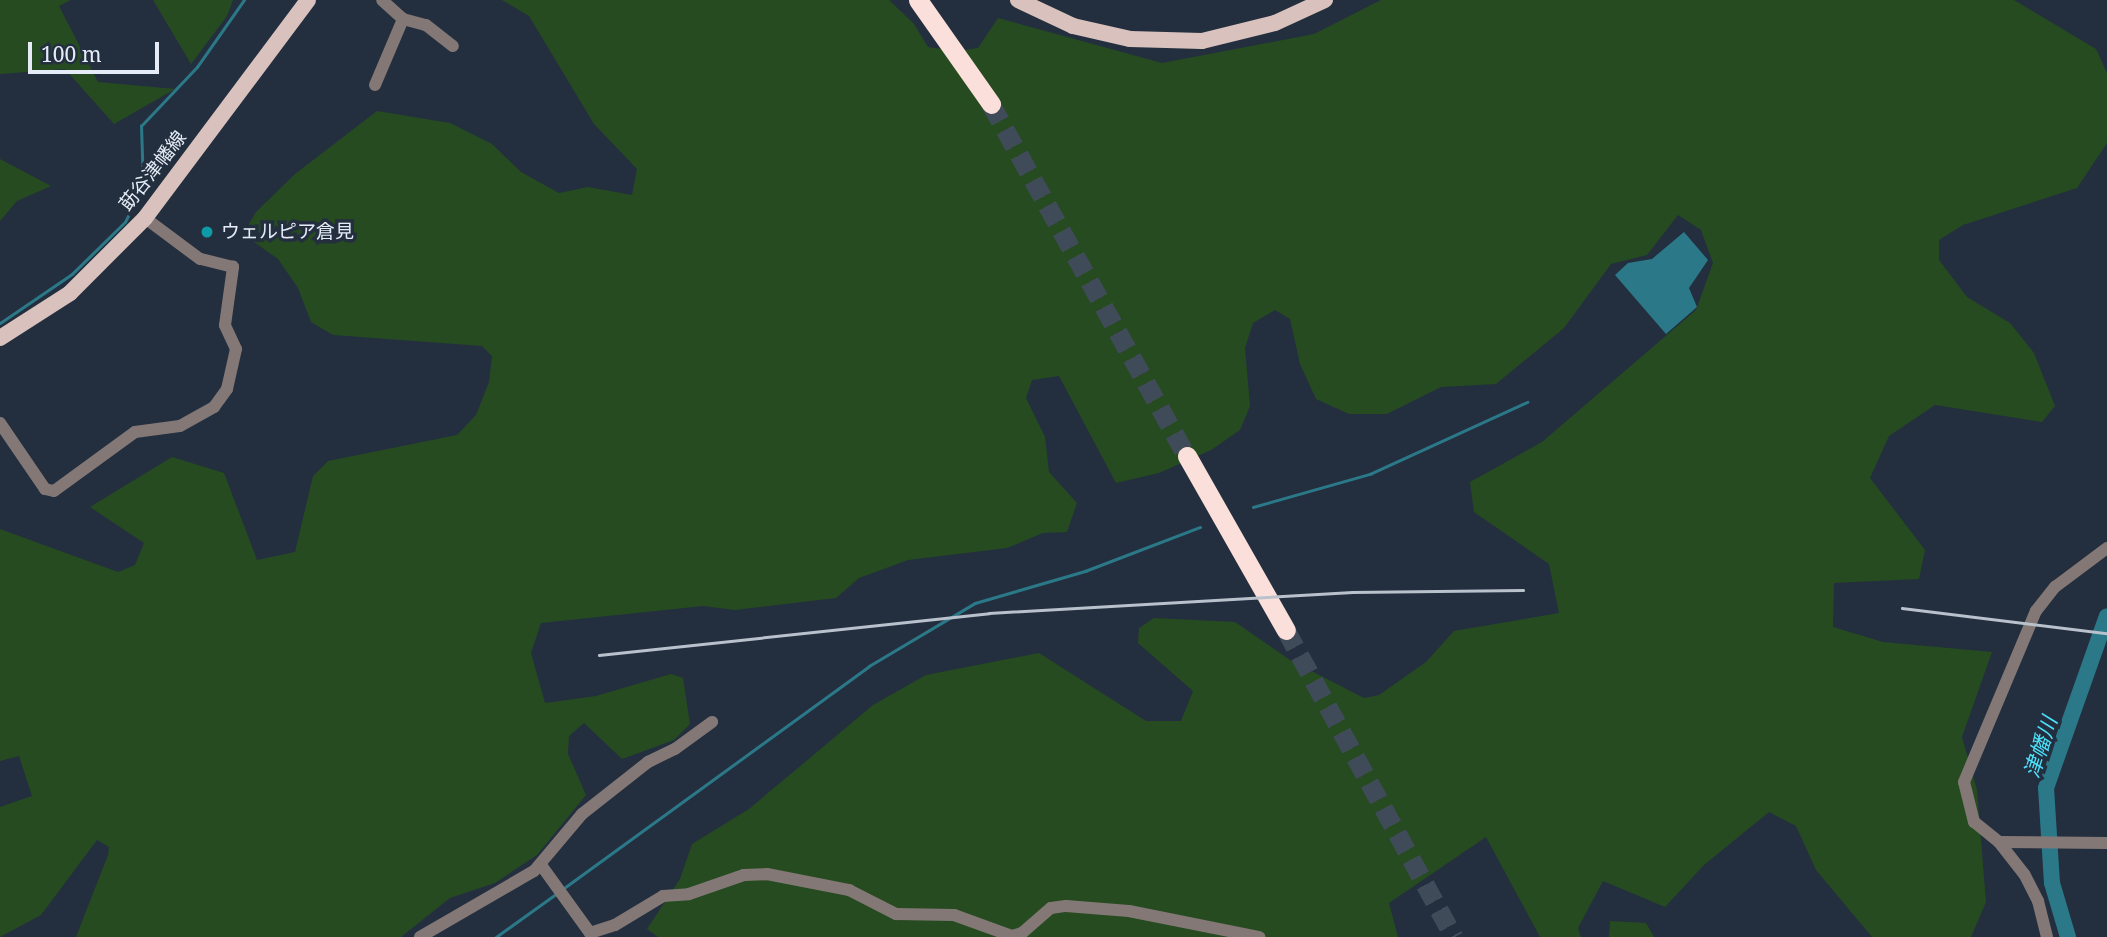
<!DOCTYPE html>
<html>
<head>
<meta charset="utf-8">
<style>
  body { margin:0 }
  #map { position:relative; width:2107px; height:937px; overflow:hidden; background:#232f3e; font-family:"Noto Serif","Noto Sans JP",serif }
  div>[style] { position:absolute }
  .green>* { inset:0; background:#264b21 }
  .water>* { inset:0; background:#2b7988 }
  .stream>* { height:2.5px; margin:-1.25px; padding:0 1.25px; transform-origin:1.25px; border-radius:1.25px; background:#2b7988 }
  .river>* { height:16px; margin:-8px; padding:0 8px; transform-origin:8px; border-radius:8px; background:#2b7988 }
  .highway-tunnel>* { height:19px; margin-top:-9.5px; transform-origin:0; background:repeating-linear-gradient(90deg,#404b5a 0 19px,transparent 0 29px) }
  .minor>* { height:12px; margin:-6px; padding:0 6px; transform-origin:6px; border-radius:6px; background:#837876 }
  .major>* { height:16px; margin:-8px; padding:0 8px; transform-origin:8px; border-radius:8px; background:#d9c2bd }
  .highway>* { height:19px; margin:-9.5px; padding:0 9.5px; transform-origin:9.5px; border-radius:9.5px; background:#fbdfda }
  .rail>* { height:2.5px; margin:-1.25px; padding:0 1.25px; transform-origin:1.25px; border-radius:1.25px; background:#b9c1cd }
  .dots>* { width:19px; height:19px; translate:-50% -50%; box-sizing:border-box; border:4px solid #232f3e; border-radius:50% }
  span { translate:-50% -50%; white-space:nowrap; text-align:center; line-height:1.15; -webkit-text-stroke:7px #232f3e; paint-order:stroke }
  .street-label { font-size:19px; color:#e5ecf7 }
  .poi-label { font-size:19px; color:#e5ecf7 }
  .left { translate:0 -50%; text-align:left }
  .water-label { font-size:21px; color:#4de0fa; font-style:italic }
  .scale { position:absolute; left:28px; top:42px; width:131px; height:32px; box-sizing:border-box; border:4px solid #e5ecf7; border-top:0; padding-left:9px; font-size:21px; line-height:24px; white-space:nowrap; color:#e5ecf7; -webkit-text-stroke:5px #232f3e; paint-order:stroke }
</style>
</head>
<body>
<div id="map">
  <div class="green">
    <div style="clip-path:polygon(0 0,71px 0,59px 6px,98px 82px,175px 89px,114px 124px,65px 69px,0 74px)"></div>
    <div style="clip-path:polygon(153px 0,233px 0,227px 16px,191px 64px)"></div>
    <div style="clip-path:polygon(502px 0,889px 0,914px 24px,928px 47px,957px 51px,978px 48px,998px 18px,1162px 63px,1314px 34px,1381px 0,2014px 0,2096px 49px,2107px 73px,2107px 143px,2077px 188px,1963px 225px,1939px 240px,1939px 260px,1967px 297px,2010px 323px,2034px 353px,2055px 406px,2042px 422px,1935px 405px,1889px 436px,1870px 478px,1925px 550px,1919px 579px,1834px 583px,1833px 627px,1883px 642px,1992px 652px,1962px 737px,1977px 790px,1986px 902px,1971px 937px,1872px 937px,1816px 870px,1796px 826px,1769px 812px,1704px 865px,1665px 907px,1603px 881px,1578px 928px,1581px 937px,1540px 937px,1486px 837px,1389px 903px,1398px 937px,658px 937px,647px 929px,680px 879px,692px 844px,749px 809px,873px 705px,926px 675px,1039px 653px,1146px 721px,1181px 721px,1193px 691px,1138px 643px,1139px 628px,1154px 618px,1235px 622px,1290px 660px,1364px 698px,1379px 695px,1426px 662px,1454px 631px,1559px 613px,1549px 564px,1474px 512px,1470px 482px,1542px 442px,1696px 310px,1713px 263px,1701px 230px,1678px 215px,1647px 255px,1611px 264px,1564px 328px,1496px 384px,1441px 387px,1387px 414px,1349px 414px,1316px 399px,1300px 364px,1290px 319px,1275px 310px,1253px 323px,1245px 348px,1250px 406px,1240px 430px,1211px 450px,1159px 473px,1116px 483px,1059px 376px,1032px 380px,1026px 398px,1045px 437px,1049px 472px,1077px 503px,1067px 532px,1043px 533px,1007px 548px,908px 560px,859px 578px,836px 598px,735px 610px,703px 606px,541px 623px,531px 653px,545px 703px,596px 696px,671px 674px,683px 678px,690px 724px,674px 740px,622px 759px,584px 723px,569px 736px,568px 754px,586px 795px,537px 855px,495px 883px,450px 898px,401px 937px,76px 937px,108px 855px,109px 847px,97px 840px,41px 915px,0 937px,0 807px,32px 796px,19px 756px,0 761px,0 529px,118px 572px,135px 565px,144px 543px,90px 507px,172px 457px,224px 473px,257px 560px,295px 552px,313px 476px,328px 461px,457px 435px,476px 415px,489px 382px,492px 356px,482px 346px,333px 335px,311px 322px,298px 288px,278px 259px,254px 242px,246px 229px,256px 212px,295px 174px,377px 111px,450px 123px,492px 144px,521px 172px,559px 193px,588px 187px,632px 195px,637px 169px,594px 124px,529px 16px)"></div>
    <div style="clip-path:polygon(0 159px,51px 186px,17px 201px,0 221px)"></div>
    <div style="clip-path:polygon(1610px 921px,1646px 923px,1654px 937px,1609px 937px)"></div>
  </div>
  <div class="water">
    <div style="clip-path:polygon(1684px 232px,1708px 260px,1689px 288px,1697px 307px,1666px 334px,1615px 275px,1628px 263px,1652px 259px)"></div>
  </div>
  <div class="stream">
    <div style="left:0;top:323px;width:87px;rotate:-34.2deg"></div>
    <div style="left:72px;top:274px;width:74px;rotate:-44.5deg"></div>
    <div style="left:125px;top:222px;width:40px;rotate:-63.4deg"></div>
    <div style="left:143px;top:186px;width:60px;rotate:-91.9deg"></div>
    <div style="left:141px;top:126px;width:81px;rotate:-46.5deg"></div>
    <div style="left:197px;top:67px;width:82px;rotate:-55deg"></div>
    <div style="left:1253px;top:507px;width:122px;rotate:-15.8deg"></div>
    <div style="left:1370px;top:474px;width:173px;rotate:-24.6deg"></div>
    <div style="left:564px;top:888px;width:377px;rotate:-36deg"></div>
    <div style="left:869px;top:666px;width:123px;rotate:-30.7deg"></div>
    <div style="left:975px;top:603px;width:115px;rotate:-16.2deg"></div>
    <div style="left:1085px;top:571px;width:123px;rotate:-20.9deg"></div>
    <div style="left:496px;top:937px;width:74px;rotate:-35.6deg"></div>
  </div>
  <div class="river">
    <div style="left:2068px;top:937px;width:56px;rotate:-106.5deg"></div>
    <div style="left:2052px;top:883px;width:95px;rotate:-93.6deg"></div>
    <div style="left:2046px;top:788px;width:182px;rotate:-70.5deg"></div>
  </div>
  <div class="highway-tunnel">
    <div style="left:991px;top:104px;width:403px;rotate:60.9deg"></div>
    <div style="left:1286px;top:630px;width:350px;rotate:61.3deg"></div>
  </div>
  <div class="minor">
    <div style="left:403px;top:19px;width:24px;rotate:15deg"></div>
    <div style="left:426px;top:25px;width:34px;rotate:38deg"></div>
    <div style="left:375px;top:85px;width:72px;rotate:-67deg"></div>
    <div style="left:403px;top:19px;width:28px;rotate:-138deg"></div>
    <div style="left:0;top:423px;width:80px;rotate:55.7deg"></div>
    <div style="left:45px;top:489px;width:9px;rotate:13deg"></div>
    <div style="left:54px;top:491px;width:100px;rotate:-36.1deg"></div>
    <div style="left:135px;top:432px;width:45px;rotate:-7.6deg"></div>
    <div style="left:180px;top:426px;width:39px;rotate:-29deg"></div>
    <div style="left:214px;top:407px;width:22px;rotate:-54deg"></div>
    <div style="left:227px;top:389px;width:41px;rotate:-77.3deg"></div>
    <div style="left:236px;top:349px;width:26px;rotate:-115deg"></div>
    <div style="left:225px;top:325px;width:59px;rotate:-82.1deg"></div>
    <div style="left:233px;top:267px;width:34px;rotate:-166deg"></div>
    <div style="left:200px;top:259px;width:69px;rotate:-143.3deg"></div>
    <div style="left:1999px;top:842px;width:108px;rotate:0.5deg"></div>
    <div style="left:541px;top:865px;width:84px;rotate:54.2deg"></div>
    <div style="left:590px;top:933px;width:26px;rotate:-18deg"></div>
    <div style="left:615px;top:925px;width:56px;rotate:-31.1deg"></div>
    <div style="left:663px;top:896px;width:26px;rotate:-4deg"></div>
    <div style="left:689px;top:894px;width:58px;rotate:-19.1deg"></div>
    <div style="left:744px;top:875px;width:23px;rotate:-2deg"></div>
    <div style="left:767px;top:874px;width:84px;rotate:11deg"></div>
    <div style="left:849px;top:890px;width:53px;rotate:27.1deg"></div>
    <div style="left:896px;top:914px;width:58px;rotate:1deg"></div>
    <div style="left:954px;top:915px;width:62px;rotate:19.9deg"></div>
    <div style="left:1012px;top:936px;width:10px;rotate:-17deg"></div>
    <div style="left:1022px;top:933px;width:38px;rotate:-41deg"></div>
    <div style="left:1051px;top:908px;width:15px;rotate:-8deg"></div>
    <div style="left:1066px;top:906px;width:63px;rotate:4.5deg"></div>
    <div style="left:1129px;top:911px;width:133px;rotate:11.3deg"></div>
    <div style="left:420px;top:937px;width:132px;rotate:-30.1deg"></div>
    <div style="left:534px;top:871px;width:75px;rotate:-49.9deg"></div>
    <div style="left:582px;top:814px;width:84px;rotate:-38.2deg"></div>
    <div style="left:648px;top:762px;width:30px;rotate:-26deg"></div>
    <div style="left:675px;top:749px;width:46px;rotate:-36.1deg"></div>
    <div style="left:2047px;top:937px;width:37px;rotate:-104deg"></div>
    <div style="left:2038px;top:901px;width:30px;rotate:-117deg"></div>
    <div style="left:2024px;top:874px;width:41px;rotate:-128deg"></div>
    <div style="left:1999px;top:842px;width:32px;rotate:-141deg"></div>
    <div style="left:1974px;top:822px;width:41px;rotate:-104deg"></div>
    <div style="left:1964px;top:782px;width:186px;rotate:-67.2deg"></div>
    <div style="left:2036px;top:611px;width:31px;rotate:-52deg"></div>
    <div style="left:2055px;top:587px;width:65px;rotate:-36.9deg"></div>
  </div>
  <div class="major">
    <div style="left:1018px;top:0;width:61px;rotate:25.3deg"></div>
    <div style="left:1073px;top:26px;width:58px;rotate:12.8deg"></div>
    <div style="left:1130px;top:39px;width:72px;rotate:1.6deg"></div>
    <div style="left:1202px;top:41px;width:75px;rotate:-13.9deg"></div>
    <div style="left:1275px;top:23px;width:55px;rotate:-24.7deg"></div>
    <div style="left:0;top:338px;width:83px;rotate:-32.7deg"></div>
    <div style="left:70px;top:293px;width:106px;rotate:-45deg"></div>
    <div style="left:145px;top:218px;width:272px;rotate:-53.2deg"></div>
  </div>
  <div class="highway">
    <div style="left:918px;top:0;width:127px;rotate:54.9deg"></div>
    <div style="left:1187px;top:456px;width:200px;rotate:60.4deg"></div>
  </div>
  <div class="rail">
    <div style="left:1902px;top:608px;width:207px;rotate:7deg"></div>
    <div style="left:599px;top:655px;width:392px;rotate:-6.1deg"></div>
    <div style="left:989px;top:613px;width:364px;rotate:-3.3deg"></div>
    <div style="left:1352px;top:592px;width:171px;rotate:-0.7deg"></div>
  </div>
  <div class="dots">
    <div style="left:207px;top:232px;background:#0f9aa8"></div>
  </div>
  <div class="street-label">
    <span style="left:153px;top:171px;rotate:-52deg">莇谷津幡線</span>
  </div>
  <div class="poi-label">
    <span class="left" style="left:221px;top:232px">ウェルピア倉見</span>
  </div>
  <div class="water-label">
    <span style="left:2040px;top:747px;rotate:-72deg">津幡川</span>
  </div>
  <div class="scale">100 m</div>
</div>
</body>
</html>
